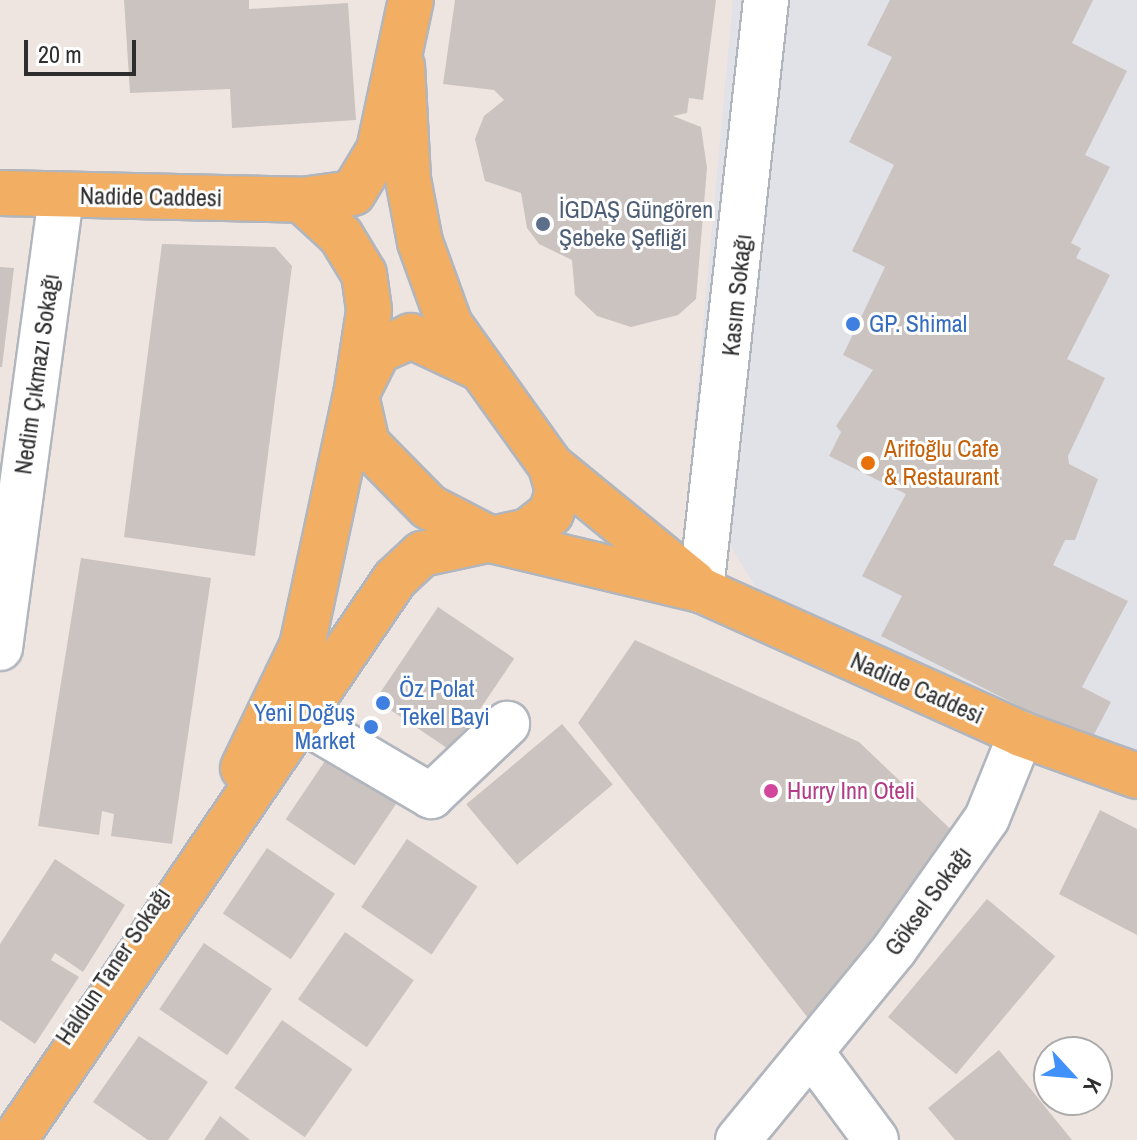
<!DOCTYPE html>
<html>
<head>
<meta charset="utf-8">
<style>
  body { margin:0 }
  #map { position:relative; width:1137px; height:1140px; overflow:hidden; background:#efe5e0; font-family:"Archivo Narrow",sans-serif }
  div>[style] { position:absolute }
  .industrial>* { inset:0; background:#e1e1e8 }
  .building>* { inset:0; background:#cbc3bf; transform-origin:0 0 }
  .roads { filter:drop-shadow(2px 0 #b1b6be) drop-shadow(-2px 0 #b1b6be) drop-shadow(0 2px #b1b6be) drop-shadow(0 -2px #b1b6be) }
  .minor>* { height:44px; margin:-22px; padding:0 22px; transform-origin:22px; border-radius:22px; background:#fff }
  .major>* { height:44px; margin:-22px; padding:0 22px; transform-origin:22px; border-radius:22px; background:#f2ae62 }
  .dots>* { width:22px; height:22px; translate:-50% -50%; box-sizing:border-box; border:4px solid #fff; border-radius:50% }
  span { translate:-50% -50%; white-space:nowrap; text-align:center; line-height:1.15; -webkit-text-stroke:6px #fff; paint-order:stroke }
  .street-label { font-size:24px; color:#2e2e2e }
  .service-label { font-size:24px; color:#4e5e75 }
  .left { translate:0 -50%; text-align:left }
  .shop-label { font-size:24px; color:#366cbe }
  .right { translate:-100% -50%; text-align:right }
  .food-label { font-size:24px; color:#c56008 }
  .hotel-label { font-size:24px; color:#b23c85 }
  .north { position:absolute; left:1033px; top:1036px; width:80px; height:80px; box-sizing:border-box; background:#fff; border:2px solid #ababab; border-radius:50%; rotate:116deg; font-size:22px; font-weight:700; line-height:32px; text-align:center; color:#2e2e2e }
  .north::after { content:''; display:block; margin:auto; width:28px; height:36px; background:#4191fb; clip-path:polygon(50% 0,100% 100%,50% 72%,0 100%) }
  .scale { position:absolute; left:24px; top:40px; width:112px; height:36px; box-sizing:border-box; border:4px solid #2e2e2e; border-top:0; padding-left:10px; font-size:24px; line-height:28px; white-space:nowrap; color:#2e2e2e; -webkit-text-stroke:6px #fff; paint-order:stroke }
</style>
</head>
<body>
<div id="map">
  <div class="industrial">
    <div style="clip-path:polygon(733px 0,1137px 0,1137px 765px,767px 606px,689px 478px)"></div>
  </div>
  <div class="building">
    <div style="clip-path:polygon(124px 0,249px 0,249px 9px,348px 3px,356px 120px,232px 128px,230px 89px,130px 93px)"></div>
    <div style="clip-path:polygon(455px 0,716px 0,703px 100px,689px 98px,687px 113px,673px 116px,701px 127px,707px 168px,696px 299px,678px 315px,631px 327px,597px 316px,575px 295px,572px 260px,539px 244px,527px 228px,521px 193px,485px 181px,475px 139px,484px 116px,504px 100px,494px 90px,443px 84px)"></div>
    <div style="clip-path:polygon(890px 0,1093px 0,1072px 43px,1127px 71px,1085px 155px,1110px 167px,1071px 243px,1081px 248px,1076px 258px,1110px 275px,1067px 359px,1105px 378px,1068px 456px,1069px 464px,1098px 479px,1075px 540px,1065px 540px,1053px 565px,1128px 601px,1082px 687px,1111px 702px,1090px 742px,881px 636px,902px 596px,862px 576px,906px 494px,829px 456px,841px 432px,836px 426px,873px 370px,843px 355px,885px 267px,852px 251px,894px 165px,849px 142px,892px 57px,867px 45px)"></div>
    <div style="clip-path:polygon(162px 244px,275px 247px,292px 266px,255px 556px,124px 537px)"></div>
    <div style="clip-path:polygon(0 267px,14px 268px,2px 367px,0 367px)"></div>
    <div style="clip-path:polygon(81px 558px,211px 578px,172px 844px,111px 836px,114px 814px,102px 811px,99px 835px,38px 826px)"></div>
    <div style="left:438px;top:607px;width:92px;height:112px;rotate:34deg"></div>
    <div style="clip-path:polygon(635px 640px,859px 742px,963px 841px,815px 1027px,578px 723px)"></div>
    <div style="left:562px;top:724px;width:79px;height:125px;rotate:50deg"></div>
    <div style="left:331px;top:752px;width:83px;height:81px;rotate:34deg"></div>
    <div style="clip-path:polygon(1100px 810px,1137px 829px,1137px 935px,1059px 894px)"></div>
    <div style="left:407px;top:839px;width:85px;height:82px;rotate:34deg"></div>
    <div style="left:267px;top:848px;width:82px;height:79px;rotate:34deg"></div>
    <div style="clip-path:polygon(55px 859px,125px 905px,83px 972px,55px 953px,51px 960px,79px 977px,35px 1044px,0 1020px,0 944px)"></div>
    <div style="left:987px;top:899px;width:89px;height:154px;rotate:40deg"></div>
    <div style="left:345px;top:932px;width:84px;height:82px;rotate:35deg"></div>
    <div style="left:204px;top:943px;width:82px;height:80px;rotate:34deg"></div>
    <div style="left:282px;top:1020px;width:86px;height:83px;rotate:35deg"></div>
    <div style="clip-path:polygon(139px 1036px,208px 1082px,168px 1140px,148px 1140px,93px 1102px)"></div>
    <div style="clip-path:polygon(999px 1050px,1072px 1140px,955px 1140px,928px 1108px)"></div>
    <div style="clip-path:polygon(220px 1116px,250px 1140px,204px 1140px)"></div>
  </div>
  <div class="roads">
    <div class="minor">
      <div style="left:701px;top:590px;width:594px;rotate:-83.71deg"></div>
      <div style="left:0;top:648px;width:457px;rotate:-82.3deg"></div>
      <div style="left:302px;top:720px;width:150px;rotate:30.5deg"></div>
      <div style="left:431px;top:796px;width:105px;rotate:-43.5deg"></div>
      <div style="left:811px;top:1052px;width:109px;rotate:53.5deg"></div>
      <div style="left:738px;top:1140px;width:246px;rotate:-50.6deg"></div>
      <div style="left:894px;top:950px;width:161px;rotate:-54.8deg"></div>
      <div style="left:987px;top:818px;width:91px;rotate:-68deg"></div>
    </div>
    <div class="major">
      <div style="left:0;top:193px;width:302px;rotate:1.3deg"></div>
      <div style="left:302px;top:200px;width:51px;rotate:-7.8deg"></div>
      <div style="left:353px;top:193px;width:50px;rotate:-58.8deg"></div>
      <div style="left:379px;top:150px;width:153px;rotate:-78deg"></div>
      <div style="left:302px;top:200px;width:53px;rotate:42.7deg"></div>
      <div style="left:341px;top:236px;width:44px;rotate:58.8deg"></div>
      <div style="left:364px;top:274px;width:37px;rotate:82deg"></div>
      <div style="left:369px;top:311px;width:85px;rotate:98.8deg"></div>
      <div style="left:356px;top:395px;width:50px;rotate:77.3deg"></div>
      <div style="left:367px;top:444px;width:88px;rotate:45.5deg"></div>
      <div style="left:429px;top:507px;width:74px;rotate:27.3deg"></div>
      <div style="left:495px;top:541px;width:212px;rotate:13.4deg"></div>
      <div style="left:701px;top:590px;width:351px;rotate:24.2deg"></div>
      <div style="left:1021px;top:734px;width:123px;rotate:19.9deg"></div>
      <div style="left:551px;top:466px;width:185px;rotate:39.3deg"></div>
      <div style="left:243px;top:768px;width:136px;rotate:-64.2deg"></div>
      <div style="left:302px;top:646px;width:257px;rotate:-77.9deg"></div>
      <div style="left:356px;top:395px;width:49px;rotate:-63.4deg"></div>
      <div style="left:378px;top:351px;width:36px;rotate:-24deg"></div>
      <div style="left:411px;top:336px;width:73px;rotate:25.2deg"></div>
      <div style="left:14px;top:1140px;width:678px;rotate:-55.82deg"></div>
      <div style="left:395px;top:579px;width:37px;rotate:-43deg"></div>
      <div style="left:422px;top:554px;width:108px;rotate:-12.2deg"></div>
      <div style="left:528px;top:531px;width:29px;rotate:-38deg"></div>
      <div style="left:551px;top:513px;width:23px;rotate:-72deg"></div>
      <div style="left:558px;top:491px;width:26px;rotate:-106deg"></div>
      <div style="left:551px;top:466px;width:173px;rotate:-125.6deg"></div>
      <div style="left:450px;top:325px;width:88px;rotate:-109.9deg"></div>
      <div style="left:420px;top:242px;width:64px;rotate:-100.8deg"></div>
      <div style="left:408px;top:179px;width:113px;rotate:-93deg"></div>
    </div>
  </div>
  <div class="dots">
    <div style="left:543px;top:224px;background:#5c6f8a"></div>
    <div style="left:853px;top:324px;background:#3f7fe0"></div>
    <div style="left:868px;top:463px;background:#e8710a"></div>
    <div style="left:383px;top:703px;background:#3f7fe0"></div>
    <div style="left:371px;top:727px;background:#3f7fe0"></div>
    <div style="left:771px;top:791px;background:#d1479c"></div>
  </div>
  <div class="street-label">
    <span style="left:151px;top:197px;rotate:1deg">Nadide Caddesi</span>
    <span style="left:737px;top:295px;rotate:-84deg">Kasım Sokağı</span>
    <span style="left:37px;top:374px;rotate:-82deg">Nedim Çıkmazı Sokağı</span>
    <span style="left:917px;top:688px;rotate:24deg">Nadide Caddesi</span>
    <span style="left:928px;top:901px;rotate:-54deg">Göksel Sokağı</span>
    <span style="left:113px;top:966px;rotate:-56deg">Haldun Taner Sokağı</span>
  </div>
  <div class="service-label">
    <span class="left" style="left:559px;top:224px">İGDAŞ Güngören<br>Şebeke Şefliği</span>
  </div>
  <div class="shop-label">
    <span class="left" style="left:869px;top:324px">GP. Shimal</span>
    <span class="left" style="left:399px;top:703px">Öz Polat<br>Tekel Bayi</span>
    <span class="right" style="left:355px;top:727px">Yeni Doğuş<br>Market</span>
  </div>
  <div class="food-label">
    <span class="left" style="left:884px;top:463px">Arifoğlu Cafe<br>&amp; Restaurant</span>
  </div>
  <div class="hotel-label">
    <span class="left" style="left:787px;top:791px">Hurry Inn Oteli</span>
  </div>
  <div class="north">K</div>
  <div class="scale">20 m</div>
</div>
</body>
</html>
